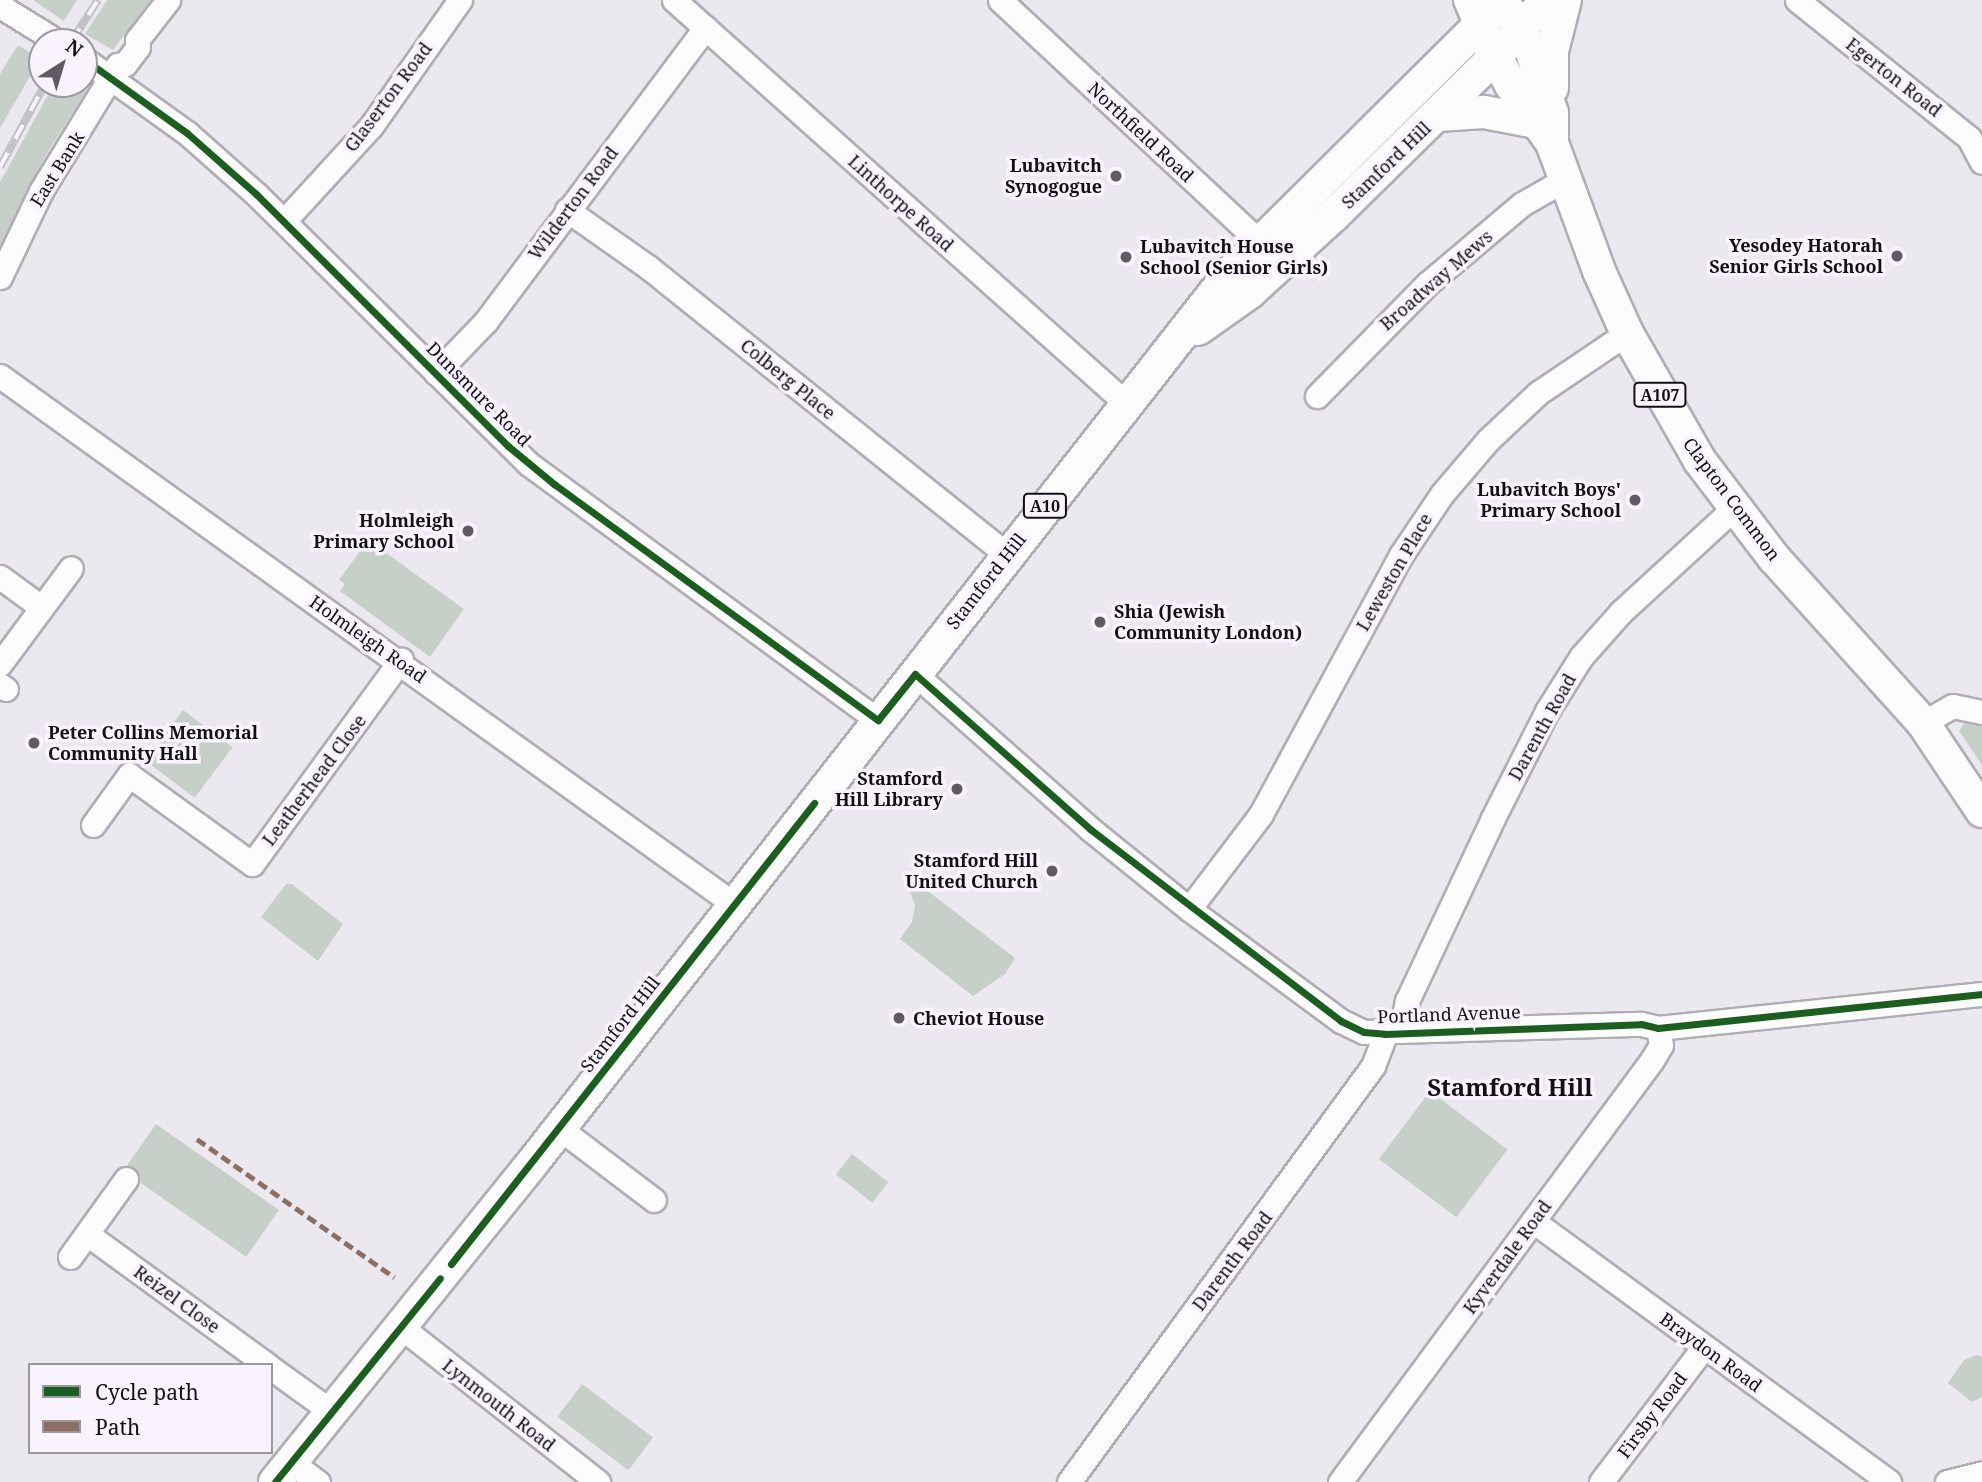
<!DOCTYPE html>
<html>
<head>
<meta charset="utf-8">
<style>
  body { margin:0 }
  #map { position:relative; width:1982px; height:1482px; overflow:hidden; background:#ece8f0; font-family:"Noto Serif",serif }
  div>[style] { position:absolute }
  .green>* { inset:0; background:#c6d0c8; transform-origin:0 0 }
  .roads { filter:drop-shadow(2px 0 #b0adb3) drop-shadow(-2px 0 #b0adb3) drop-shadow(0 2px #b0adb3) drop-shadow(0 -2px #b0adb3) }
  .minor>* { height:23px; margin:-11.5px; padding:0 11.5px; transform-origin:11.5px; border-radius:11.5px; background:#fcfcfd }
  .major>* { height:28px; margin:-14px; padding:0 14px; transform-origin:14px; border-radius:14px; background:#fcfcfd }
  .highway>* { height:32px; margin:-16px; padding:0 16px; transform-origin:16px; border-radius:16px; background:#fcfcfd }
  .rail>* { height:8px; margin-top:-4px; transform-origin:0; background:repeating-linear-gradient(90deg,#f8f3fe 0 16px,#c2c1c3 0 32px); box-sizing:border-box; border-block:2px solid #c2c1c3 }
  .quiet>* { height:5px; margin-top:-2.5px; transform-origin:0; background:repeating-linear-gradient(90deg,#8d6e63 0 10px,transparent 0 15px) }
  .cycleway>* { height:7px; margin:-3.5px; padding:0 3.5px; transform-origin:3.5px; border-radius:3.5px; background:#1b5e20 }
  .dots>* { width:19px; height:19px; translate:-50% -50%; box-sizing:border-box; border:4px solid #f8f3fe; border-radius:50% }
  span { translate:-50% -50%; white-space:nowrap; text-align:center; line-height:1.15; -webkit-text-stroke:7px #f8f3fe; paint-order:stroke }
  .shield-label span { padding:2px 5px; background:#f8f3fe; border:2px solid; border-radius:5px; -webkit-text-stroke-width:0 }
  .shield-label { font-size:16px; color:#121015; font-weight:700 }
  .street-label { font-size:18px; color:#121015 }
  .poi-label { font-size:18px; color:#121015; font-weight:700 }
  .right { translate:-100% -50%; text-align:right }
  .left { translate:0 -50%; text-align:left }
  .district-label { font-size:24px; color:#121015; font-weight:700 }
  .legend { position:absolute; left:28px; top:1363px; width:245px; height:91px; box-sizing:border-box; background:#f8f3fe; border:2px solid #9c98a1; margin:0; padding:9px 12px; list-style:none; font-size:21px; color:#121015 }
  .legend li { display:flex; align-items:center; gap:14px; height:35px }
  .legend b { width:35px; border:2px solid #9c98a1 }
  .north { position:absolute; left:28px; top:28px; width:70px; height:70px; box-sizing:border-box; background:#f8f3fe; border:2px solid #9c98a1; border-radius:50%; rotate:37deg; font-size:19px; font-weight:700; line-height:28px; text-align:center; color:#121015 }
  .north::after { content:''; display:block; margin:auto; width:24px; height:32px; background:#5e5c62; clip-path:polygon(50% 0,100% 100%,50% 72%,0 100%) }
</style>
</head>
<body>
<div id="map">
  <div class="green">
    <div style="clip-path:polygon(33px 0,77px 0,64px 21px)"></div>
    <div style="clip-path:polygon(107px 0,151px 0,113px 50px,85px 34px)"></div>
    <div style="clip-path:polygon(18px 45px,40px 59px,0 128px,0 74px)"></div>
    <div style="clip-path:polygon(54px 84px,77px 84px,86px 91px,46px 155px,0 248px,0 182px)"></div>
    <div style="clip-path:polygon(368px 540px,464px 609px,430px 657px,340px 591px,345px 584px,339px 580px)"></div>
    <div style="left:183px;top:710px;width:62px;height:63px;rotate:37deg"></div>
    <div style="clip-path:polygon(1964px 723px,1982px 727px,1982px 765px,1959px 731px)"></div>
    <div style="clip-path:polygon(903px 872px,1015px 958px,1005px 974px,973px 996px,900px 939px,912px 922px,915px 905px)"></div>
    <div style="clip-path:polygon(286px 884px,292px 884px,343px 924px,318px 961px,261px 917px)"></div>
    <div style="left:1430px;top:1091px;width:97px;height:85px;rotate:37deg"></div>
    <div style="left:156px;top:1124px;width:150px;height:57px;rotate:35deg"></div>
    <div style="left:852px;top:1154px;width:46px;height:26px;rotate:38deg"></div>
    <div style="clip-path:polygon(1977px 1355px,1982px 1357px,1982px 1397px,1972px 1402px,1948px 1383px,1964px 1360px)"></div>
    <div style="left:582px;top:1384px;width:89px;height:41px;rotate:37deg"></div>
  </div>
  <div class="roads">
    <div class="minor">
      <div style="left:674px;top:0;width:608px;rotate:41.74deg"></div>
      <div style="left:1000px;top:0;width:372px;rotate:43deg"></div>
      <div style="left:1797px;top:0;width:221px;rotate:38.7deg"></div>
      <div style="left:1969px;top:138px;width:27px;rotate:62deg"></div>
      <div style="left:0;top:6px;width:68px;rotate:31.8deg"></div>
      <div style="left:84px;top:59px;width:127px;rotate:35.7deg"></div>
      <div style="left:187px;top:133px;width:92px;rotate:41.5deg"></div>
      <div style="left:256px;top:194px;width:384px;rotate:44.7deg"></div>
      <div style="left:529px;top:464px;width:433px;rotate:36.3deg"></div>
      <div style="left:567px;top:210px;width:99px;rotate:35.1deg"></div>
      <div style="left:648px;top:267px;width:459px;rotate:38.7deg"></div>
      <div style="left:284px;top:221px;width:130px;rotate:-47.5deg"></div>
      <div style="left:372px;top:125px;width:153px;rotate:-54.9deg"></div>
      <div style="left:0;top:277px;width:95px;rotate:-64.5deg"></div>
      <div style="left:41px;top:191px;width:148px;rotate:-58.6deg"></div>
      <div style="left:118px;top:65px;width:7px;rotate:-8deg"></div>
      <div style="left:125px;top:64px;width:21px;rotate:-53deg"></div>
      <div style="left:138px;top:47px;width:7px;rotate:-98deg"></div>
      <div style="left:137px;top:40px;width:51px;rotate:-52.2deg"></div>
      <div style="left:436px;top:373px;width:72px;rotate:-46.1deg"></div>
      <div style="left:486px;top:321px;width:366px;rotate:-53.2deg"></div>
      <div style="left:0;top:376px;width:906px;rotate:35.74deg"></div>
      <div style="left:1317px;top:396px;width:157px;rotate:-45.5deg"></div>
      <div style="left:1427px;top:284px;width:124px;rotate:-40.1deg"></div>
      <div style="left:1522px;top:204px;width:51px;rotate:-29.6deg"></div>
      <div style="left:0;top:577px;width:51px;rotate:36.2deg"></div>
      <div style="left:0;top:664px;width:119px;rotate:-53.5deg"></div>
      <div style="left:915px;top:674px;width:234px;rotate:41.5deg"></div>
      <div style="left:1090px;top:829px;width:127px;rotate:38.9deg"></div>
      <div style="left:1189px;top:909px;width:189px;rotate:36.4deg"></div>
      <div style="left:1341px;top:1021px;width:25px;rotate:26deg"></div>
      <div style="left:1364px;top:1032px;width:277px;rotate:-1.7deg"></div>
      <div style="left:1641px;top:1024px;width:17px;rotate:13deg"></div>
      <div style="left:1658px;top:1028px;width:326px;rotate:-6deg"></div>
      <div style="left:0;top:685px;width:7px;rotate:34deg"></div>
      <div style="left:1923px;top:723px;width:34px;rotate:-30deg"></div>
      <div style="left:1953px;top:706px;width:30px;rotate:12deg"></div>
      <div style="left:93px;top:825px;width:62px;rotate:-54.2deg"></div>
      <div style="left:129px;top:775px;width:152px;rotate:35.9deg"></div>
      <div style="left:252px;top:864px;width:253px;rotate:-53.9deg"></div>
      <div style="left:1189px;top:909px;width:119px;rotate:-52.8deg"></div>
      <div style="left:1261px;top:814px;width:294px;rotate:-61.6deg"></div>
      <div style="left:1401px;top:555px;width:73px;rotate:-56.1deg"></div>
      <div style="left:1442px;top:494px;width:71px;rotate:-49.6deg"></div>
      <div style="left:1488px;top:440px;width:69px;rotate:-43.2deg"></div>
      <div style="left:1538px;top:393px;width:107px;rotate:-34deg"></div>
      <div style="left:1401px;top:1031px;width:31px;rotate:-79deg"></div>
      <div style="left:1407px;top:1001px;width:200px;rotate:-64.8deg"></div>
      <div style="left:1492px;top:820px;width:122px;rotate:-63.2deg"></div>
      <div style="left:1547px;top:711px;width:64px;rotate:-57.8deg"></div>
      <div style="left:1581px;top:657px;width:60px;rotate:-48.4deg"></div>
      <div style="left:1621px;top:612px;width:154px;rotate:-42.6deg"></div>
      <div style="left:559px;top:1128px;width:119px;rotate:37.2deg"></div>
      <div style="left:1533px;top:1221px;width:441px;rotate:36.2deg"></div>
      <div style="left:87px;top:1234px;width:223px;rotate:36deg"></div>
      <div style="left:70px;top:1257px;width:96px;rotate:-54.3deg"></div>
      <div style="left:401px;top:1327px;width:251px;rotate:38.2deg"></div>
      <div style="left:271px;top:1368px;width:75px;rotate:35.8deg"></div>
      <div style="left:291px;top:1462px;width:34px;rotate:37deg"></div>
      <div style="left:1069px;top:1482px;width:515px;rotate:-53.84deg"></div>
      <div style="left:1373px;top:1066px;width:34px;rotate:-69deg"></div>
      <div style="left:1340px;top:1482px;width:525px;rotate:-53.52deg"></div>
      <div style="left:1652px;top:1060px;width:17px;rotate:-59deg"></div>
      <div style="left:1661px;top:1045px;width:17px;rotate:-100deg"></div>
      <div style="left:1601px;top:1482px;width:170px;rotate:-52.7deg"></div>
      <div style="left:1947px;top:1482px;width:36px;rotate:-14deg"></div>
    </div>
    <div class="major">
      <div style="left:1468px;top:0;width:28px;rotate:67deg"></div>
    </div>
    <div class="highway">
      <div style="left:1511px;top:13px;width:42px;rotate:61.6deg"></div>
      <div style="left:1531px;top:50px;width:66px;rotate:71.6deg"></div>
      <div style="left:1552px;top:113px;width:28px;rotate:90deg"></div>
      <div style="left:1479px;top:26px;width:67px;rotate:61.5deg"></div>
      <div style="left:1511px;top:85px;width:71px;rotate:54.7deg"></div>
      <div style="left:1552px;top:143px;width:136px;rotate:69.8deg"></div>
      <div style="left:1599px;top:271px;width:68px;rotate:65.7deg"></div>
      <div style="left:1627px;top:333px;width:147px;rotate:60.3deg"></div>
      <div style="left:1700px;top:461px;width:122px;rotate:52.7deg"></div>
      <div style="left:1774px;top:558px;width:222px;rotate:47.9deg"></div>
      <div style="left:1923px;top:723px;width:106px;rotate:56.2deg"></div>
      <div style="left:1552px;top:88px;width:37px;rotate:-90deg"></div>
      <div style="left:1552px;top:51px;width:53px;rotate:-75.7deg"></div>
      <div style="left:1438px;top:115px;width:46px;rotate:-3.7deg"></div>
      <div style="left:1484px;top:112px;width:53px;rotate:10.9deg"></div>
      <div style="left:1198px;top:329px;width:64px;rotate:-35.4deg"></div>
      <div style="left:1250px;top:292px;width:113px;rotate:-42.5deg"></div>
      <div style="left:1333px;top:216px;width:228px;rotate:-44.5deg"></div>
      <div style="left:1496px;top:56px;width:76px;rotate:-47.7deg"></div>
      <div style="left:275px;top:1482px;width:412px;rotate:-51.1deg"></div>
      <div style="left:534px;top:1161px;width:1128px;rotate:-51.91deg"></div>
      <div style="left:1230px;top:273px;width:387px;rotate:-44.8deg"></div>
    </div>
  </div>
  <div class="rail">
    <div style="left:71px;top:42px;width:50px;rotate:-57.3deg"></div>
    <div style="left:0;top:167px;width:94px;rotate:-61.5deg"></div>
  </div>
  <div class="quiet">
    <div style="left:197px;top:1139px;width:241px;rotate:35deg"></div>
  </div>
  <div class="cycleway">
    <div style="left:84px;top:59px;width:127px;rotate:35.7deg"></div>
    <div style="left:187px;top:133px;width:92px;rotate:41.5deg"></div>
    <div style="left:256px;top:194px;width:356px;rotate:45deg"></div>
    <div style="left:508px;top:446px;width:60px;rotate:39.6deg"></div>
    <div style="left:554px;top:484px;width:401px;rotate:36.1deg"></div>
    <div style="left:878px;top:720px;width:59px;rotate:-51.2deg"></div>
    <div style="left:915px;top:674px;width:234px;rotate:41.5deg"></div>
    <div style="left:1090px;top:829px;width:316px;rotate:37.4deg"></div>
    <div style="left:1341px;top:1021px;width:25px;rotate:26deg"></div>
    <div style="left:1364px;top:1032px;width:21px;rotate:5deg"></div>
    <div style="left:1385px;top:1034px;width:256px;rotate:-2.2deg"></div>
    <div style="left:1641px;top:1024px;width:17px;rotate:13deg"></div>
    <div style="left:1658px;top:1028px;width:326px;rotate:-6deg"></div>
    <div style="left:451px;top:1264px;width:587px;rotate:-51.78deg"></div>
    <div style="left:275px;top:1482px;width:262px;rotate:-51deg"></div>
  </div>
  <div class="dots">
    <div style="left:1116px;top:176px;background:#5e5c62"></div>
    <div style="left:1897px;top:256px;background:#5e5c62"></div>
    <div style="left:1126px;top:257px;background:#5e5c62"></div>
    <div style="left:1635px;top:500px;background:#5e5c62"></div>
    <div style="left:468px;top:531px;background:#5e5c62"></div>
    <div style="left:1100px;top:622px;background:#5e5c62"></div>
    <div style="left:34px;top:743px;background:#5e5c62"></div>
    <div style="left:957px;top:789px;background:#5e5c62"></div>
    <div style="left:1052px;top:871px;background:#5e5c62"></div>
    <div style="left:899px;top:1018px;background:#5e5c62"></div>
  </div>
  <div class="shield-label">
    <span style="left:1660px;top:395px">A107</span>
    <span style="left:1045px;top:506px">A10</span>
  </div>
  <div class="street-label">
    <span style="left:1894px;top:77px;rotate:38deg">Egerton Road</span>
    <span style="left:388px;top:97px;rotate:-53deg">Glaserton Road</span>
    <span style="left:1141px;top:132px;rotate:43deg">Northfield Road</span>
    <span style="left:1386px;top:165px;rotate:-44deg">Stamford Hill</span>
    <span style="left:57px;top:169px;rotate:-58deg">East Bank</span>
    <span style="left:573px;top:203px;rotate:-53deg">Wilderton Road</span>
    <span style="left:901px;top:203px;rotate:42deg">Linthorpe Road</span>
    <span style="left:1436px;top:280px;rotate:-41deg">Broadway Mews</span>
    <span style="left:788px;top:379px;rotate:39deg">Colberg Place</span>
    <span style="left:479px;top:394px;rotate:45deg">Dunsmure Road</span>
    <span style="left:1732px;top:499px;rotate:53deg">Clapton Common</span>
    <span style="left:1394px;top:572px;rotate:-60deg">Leweston Place</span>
    <span style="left:986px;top:581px;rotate:-52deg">Stamford Hill</span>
    <span style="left:368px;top:639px;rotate:35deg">Holmleigh Road</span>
    <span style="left:1542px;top:727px;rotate:-61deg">Darenth Road</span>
    <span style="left:314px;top:780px;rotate:-53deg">Leatherhead Close</span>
    <span style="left:1449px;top:1014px;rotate:-2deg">Portland Avenue</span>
    <span style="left:620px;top:1024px;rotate:-52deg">Stamford Hill</span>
    <span style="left:1507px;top:1257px;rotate:-54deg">Kyverdale Road</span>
    <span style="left:1232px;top:1261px;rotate:-53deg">Darenth Road</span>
    <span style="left:177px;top:1299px;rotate:36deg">Reizel Close</span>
    <span style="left:1711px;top:1352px;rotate:36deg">Braydon Road</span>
    <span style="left:499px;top:1405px;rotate:38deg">Lynmouth Road</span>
    <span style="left:1652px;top:1415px;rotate:-53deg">Firsby Road</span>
  </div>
  <div class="poi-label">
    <span class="right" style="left:1102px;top:176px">Lubavitch<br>Synogogue</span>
    <span class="right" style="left:1883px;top:256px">Yesodey Hatorah<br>Senior Girls School</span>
    <span class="left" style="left:1140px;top:257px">Lubavitch House<br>School (Senior Girls)</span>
    <span class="right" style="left:1621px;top:500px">Lubavitch Boys'<br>Primary School</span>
    <span class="right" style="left:454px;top:531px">Holmleigh<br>Primary School</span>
    <span class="left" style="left:1114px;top:622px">Shia (Jewish<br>Community London)</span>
    <span class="left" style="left:48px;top:743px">Peter Collins Memorial<br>Community Hall</span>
    <span class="right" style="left:943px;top:789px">Stamford<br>Hill Library</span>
    <span class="right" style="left:1038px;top:871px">Stamford Hill<br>United Church</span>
    <span class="left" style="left:913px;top:1018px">Cheviot House</span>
  </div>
  <div class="district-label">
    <span style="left:1510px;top:1087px">Stamford Hill</span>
  </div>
  <ul class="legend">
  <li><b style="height:9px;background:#1b5e20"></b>Cycle path</li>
  <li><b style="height:9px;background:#8d6e63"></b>Path</li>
  </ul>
  <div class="north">N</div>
</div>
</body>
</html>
